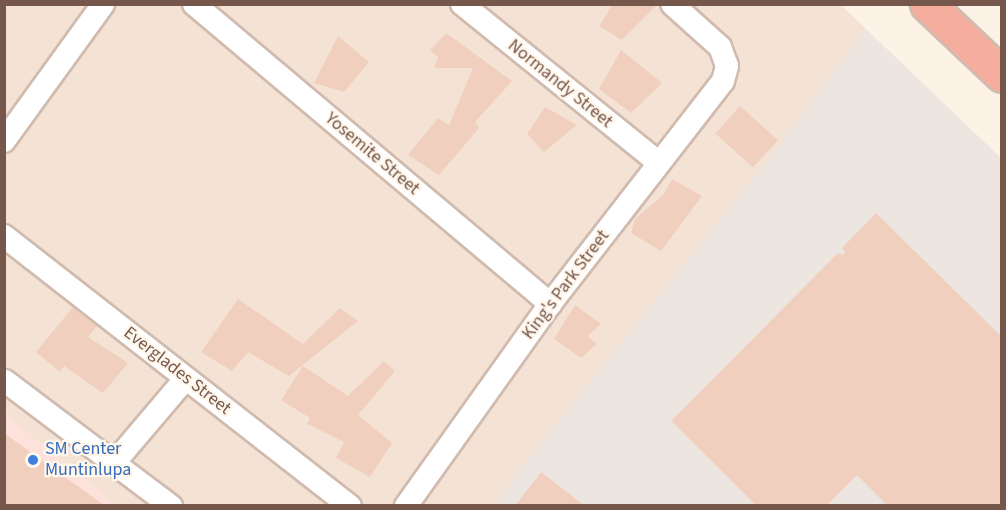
<!DOCTYPE html>
<html>
<head>
<meta charset="utf-8">
<style>
  body { margin:0 }
  #map { position:relative; width:1006px; height:510px; overflow:hidden; background:#fcf2e6; font-family:"Source Sans 3",sans-serif }
  div>[style] { position:absolute }
  .residential>* { inset:0; background:#f4e3d4 }
  .commercial>* { inset:0; background:#fce2da }
  .industrial>* { inset:0; background:#ece5e0 }
  .building>* { inset:0; background:#f1cfbe; transform-origin:0 0 }
  .roads { filter:drop-shadow(2px 0 #d0bbaf) drop-shadow(-2px 0 #d0bbaf) drop-shadow(0 2px #d0bbaf) drop-shadow(0 -2px #d0bbaf) }
  .minor>* { height:22px; margin:-11px; padding:0 11px; transform-origin:11px; border-radius:11px; background:#fff }
  .motorway>* { height:33px; margin:-16.5px; padding:0 16.5px; transform-origin:16.5px; border-radius:16.5px; background:#f5ae9e }
  .dots>* { width:16px; height:16px; translate:-50% -50%; box-sizing:border-box; border:3px solid #fff6ec; border-radius:50% }
  span { translate:-50% -50%; white-space:nowrap; text-align:center; line-height:1.15; -webkit-text-stroke:4.5px #fff6ec; paint-order:stroke }
  .street-label { font-size:18px; color:#75574b }
  .shop-label { font-size:18px; color:#366cbe }
  .left { translate:0 -50%; text-align:left }
  .frame { position:absolute; inset:0; border:6px solid #75574b; pointer-events:none }
</style>
</head>
<body>
<div id="map">
  <div class="residential">
    <div style="clip-path:polygon(840px 4px,866px 29px,511px 505px,117px 506px,5px 414px,4px 5px)"></div>
  </div>
  <div class="commercial">
    <div style="clip-path:polygon(5px 414px,117px 505px,5px 505px)"></div>
  </div>
  <div class="industrial">
    <div style="clip-path:polygon(866px 29px,1001px 158px,1001px 505px,495px 506px,524px 464px,778px 147px)"></div>
  </div>
  <div class="building">
    <div style="clip-path:polygon(613px 4px,658px 4px,622px 40px,599px 26px)"></div>
    <div style="clip-path:polygon(446px 33px,512px 81px,475px 122px,479px 128px,439px 175px,408px 155px,438px 118px,449px 125px,473px 68px,434px 68px,438px 57px,430px 50px)"></div>
    <div style="clip-path:polygon(338px 36px,369px 62px,344px 92px,314px 83px)"></div>
    <div style="clip-path:polygon(621px 50px,662px 83px,631px 113px,599px 89px)"></div>
    <div style="left:740px;top:106px;width:51px;height:37px;rotate:42deg"></div>
    <div style="clip-path:polygon(545px 107px,577px 125px,544px 152px,527px 134px)"></div>
    <div style="clip-path:polygon(672px 179px,702px 196px,661px 251px,631px 233px,635px 219px,664px 194px)"></div>
    <div style="clip-path:polygon(876px 213px,1002px 337px,1002px 506px,888px 506px,857px 475px,826px 506px,757px 506px,671px 421px,838px 253px,843px 255px,845px 252px,842px 248px)"></div>
    <div style="clip-path:polygon(238px 299px,303px 344px,340px 308px,358px 321px,289px 376px,248px 352px,232px 371px,201px 352px)"></div>
    <div style="clip-path:polygon(575px 305px,601px 324px,588px 336px,597px 344px,581px 358px,554px 339px)"></div>
    <div style="clip-path:polygon(73px 307px,97px 326px,88px 337px,128px 363px,103px 393px,64px 366px,60px 372px,36px 352px)"></div>
    <div style="clip-path:polygon(384px 361px,395px 371px,358px 415px,392px 443px,370px 477px,336px 458px,344px 442px,307px 424px,310px 418px,281px 400px,303px 366px,348px 396px)"></div>
    <div style="clip-path:polygon(4px 433px,105px 506px,4px 506px)"></div>
    <div style="clip-path:polygon(541px 472px,585px 506px,515px 506px)"></div>
  </div>
  <div class="roads">
    <div class="minor">
      <div style="left:194px;top:4px;width:466px;rotate:40.1deg"></div>
      <div style="left:462px;top:4px;width:253px;rotate:38.9deg"></div>
      <div style="left:4px;top:141px;width:169px;rotate:-54.1deg"></div>
      <div style="left:4px;top:236px;width:439px;rotate:38deg"></div>
      <div style="left:5px;top:381px;width:208px;rotate:37deg"></div>
      <div style="left:114px;top:463px;width:111px;rotate:-49.7deg"></div>
      <div style="left:406px;top:506px;width:248px;rotate:-54.5deg"></div>
      <div style="left:550px;top:304px;width:282px;rotate:-52.2deg"></div>
      <div style="left:723px;top:81px;width:16px;rotate:-75deg"></div>
      <div style="left:727px;top:66px;width:20px;rotate:-110deg"></div>
      <div style="left:720px;top:47px;width:64px;rotate:-138.1deg"></div>
    </div>
    <div class="motorway">
      <div style="left:927px;top:4px;width:103px;rotate:43.4deg"></div>
    </div>
  </div>
  <div class="dots">
    <div style="left:33px;top:460px;background:#3f7fe0"></div>
  </div>
  <div class="street-label">
    <span style="left:560px;top:84px;rotate:39deg">Normandy Street</span>
    <span style="left:372px;top:154px;rotate:40deg">Yosemite Street</span>
    <span style="left:566px;top:285px;rotate:-53deg">King's Park Street</span>
    <span style="left:177px;top:371px;rotate:38deg">Everglades Street</span>
  </div>
  <div class="shop-label">
    <span class="left" style="left:45px;top:460px">SM Center<br>Muntinlupa</span>
  </div>
  <div class="frame"></div>
</div>
</body>
</html>
